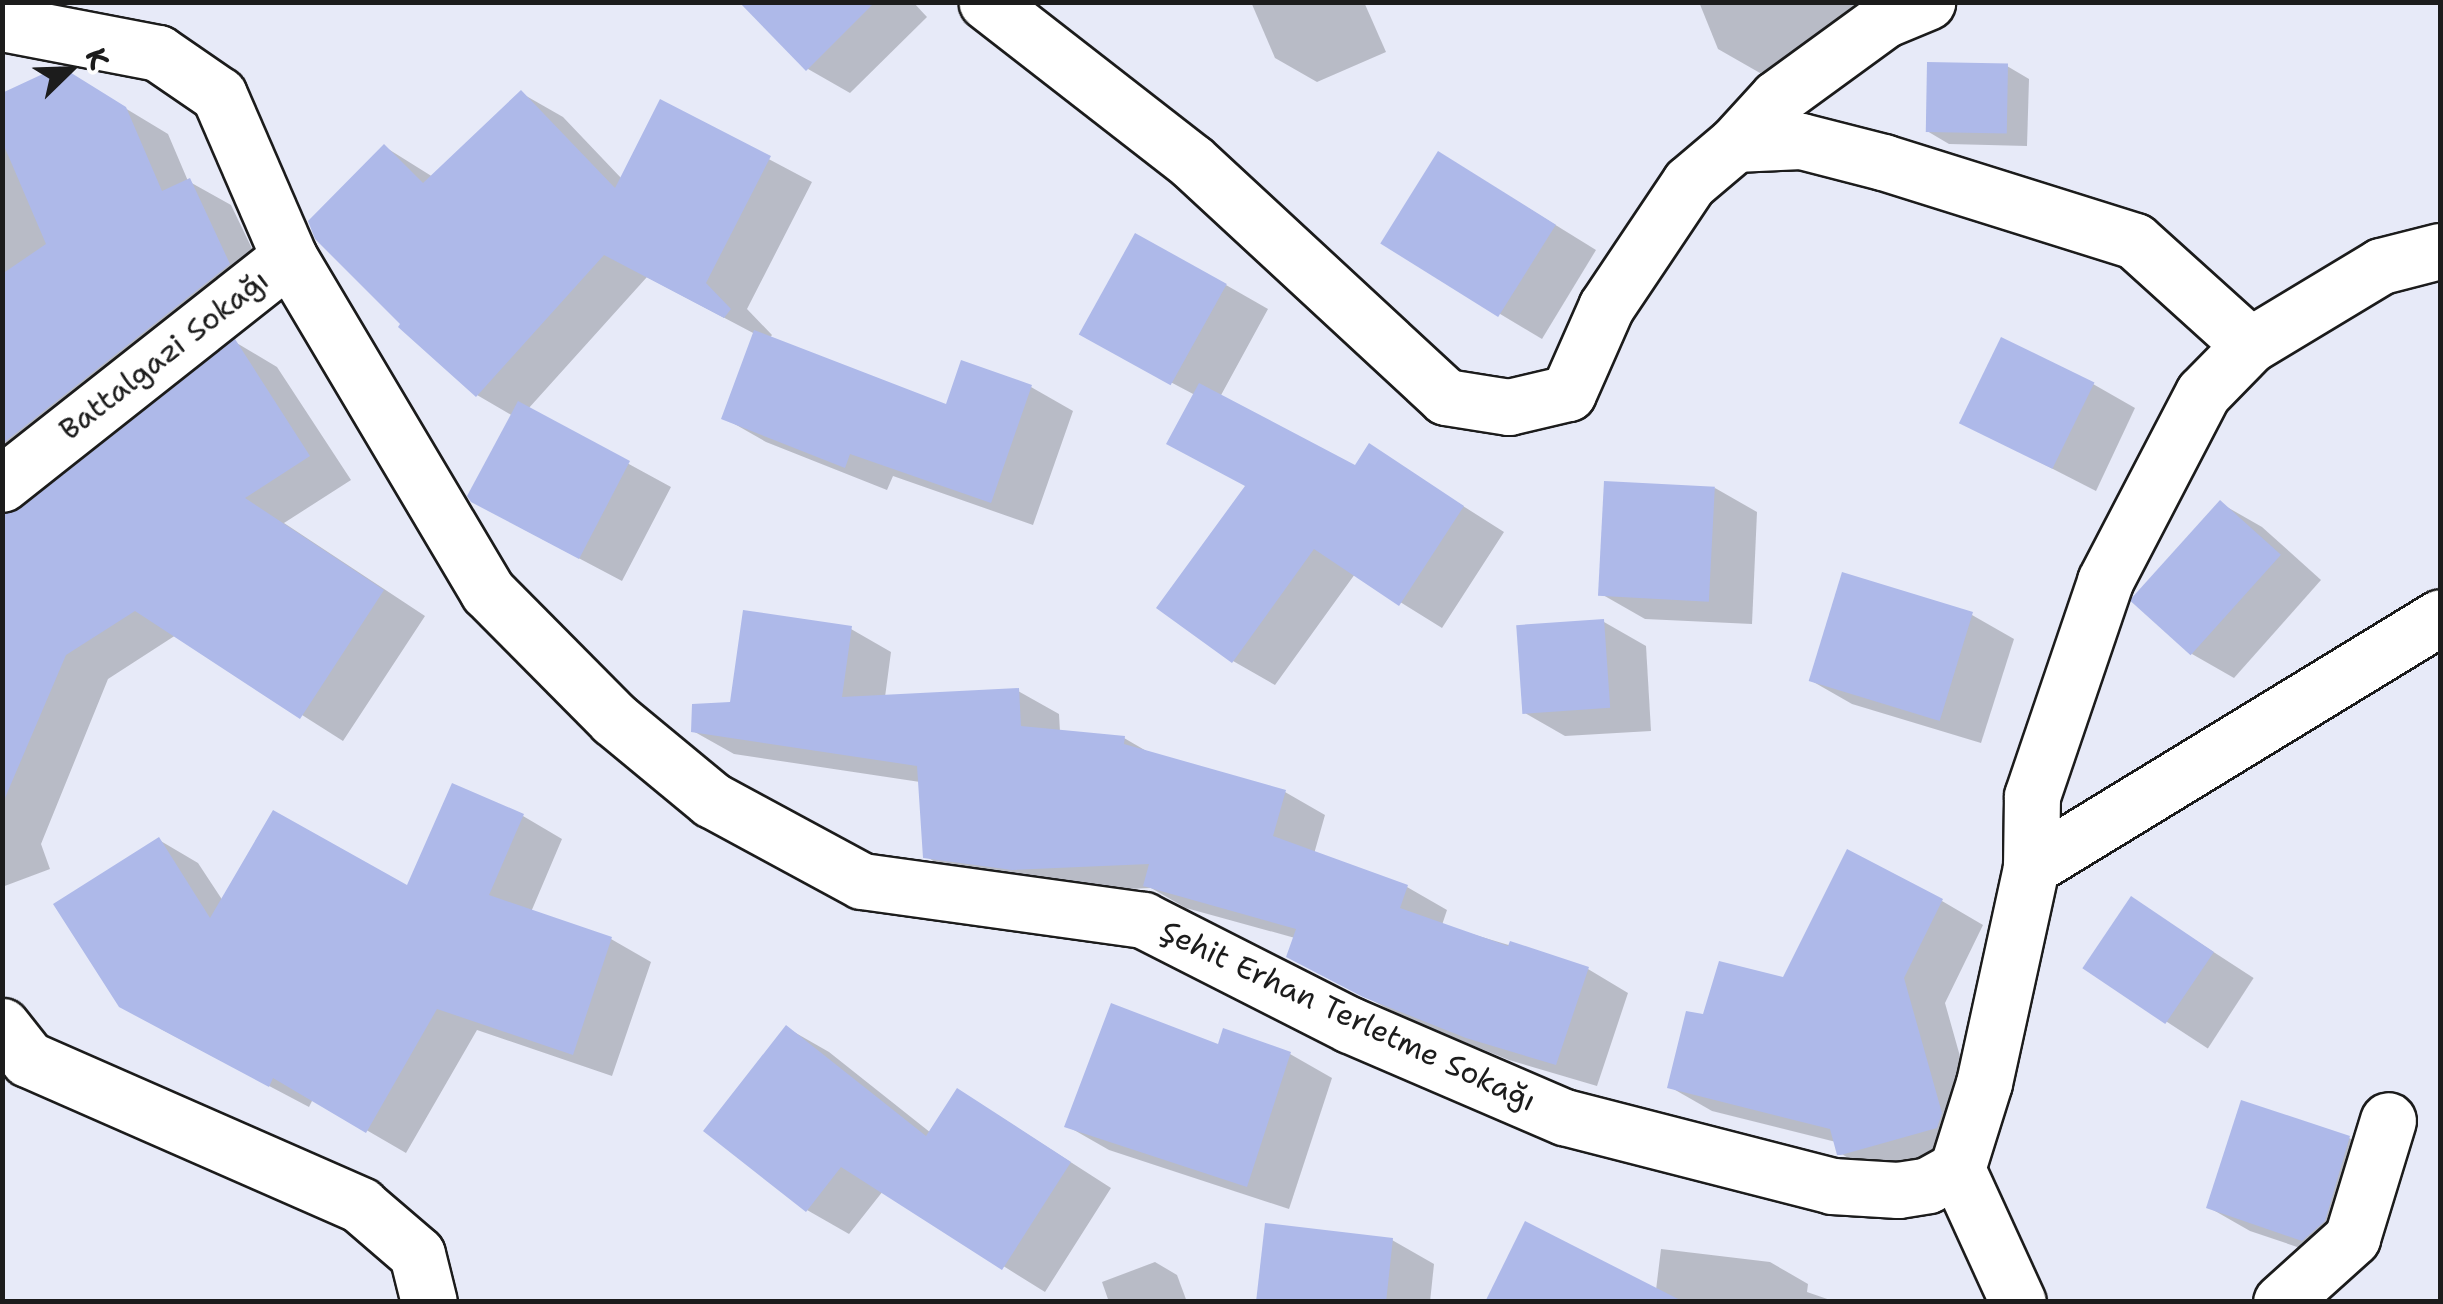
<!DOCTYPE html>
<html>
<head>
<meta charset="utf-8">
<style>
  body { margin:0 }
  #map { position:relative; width:2443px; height:1304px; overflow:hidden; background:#e7eaf8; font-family:"Shantell Sans",sans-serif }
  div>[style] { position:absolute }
  .shadow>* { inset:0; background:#0003; transform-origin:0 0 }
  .building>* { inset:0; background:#aeb9e9; transform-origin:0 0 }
  .roads { filter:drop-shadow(2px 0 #1c1c1c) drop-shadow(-2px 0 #1c1c1c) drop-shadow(0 2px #1c1c1c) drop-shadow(0 -2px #1c1c1c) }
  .minor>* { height:55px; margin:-27.5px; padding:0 27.5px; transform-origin:27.5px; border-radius:27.5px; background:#fff }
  span { translate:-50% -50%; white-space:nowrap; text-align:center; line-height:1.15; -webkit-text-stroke:8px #fff; paint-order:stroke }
  .street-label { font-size:30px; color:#1c1c1c }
  .frame { position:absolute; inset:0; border:5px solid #1c1c1c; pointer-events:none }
  .north { position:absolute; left:20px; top:20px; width:100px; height:100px; -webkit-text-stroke:8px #fff; paint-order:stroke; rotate:67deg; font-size:28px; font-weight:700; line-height:40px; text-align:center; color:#1c1c1c }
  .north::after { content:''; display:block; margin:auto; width:35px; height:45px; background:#1c1c1c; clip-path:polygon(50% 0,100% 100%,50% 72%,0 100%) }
</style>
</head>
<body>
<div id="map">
  <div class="shadow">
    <div style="clip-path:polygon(743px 2px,913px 2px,927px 17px,850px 93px,808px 69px)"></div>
    <div style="clip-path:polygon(1251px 2px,1364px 2px,1386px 52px,1317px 82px,1275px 58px)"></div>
    <div style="clip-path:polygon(1699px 2px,1881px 2px,1888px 20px,1760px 73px,1718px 49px)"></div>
    <div style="clip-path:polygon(2007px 66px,2029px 79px,2027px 146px,1949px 144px,1927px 131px)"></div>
    <div style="clip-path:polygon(100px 93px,168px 134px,188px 181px,231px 205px,271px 288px,14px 498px,13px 515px,235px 342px,277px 367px,351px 480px,284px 523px,425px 616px,343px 741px,176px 635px,108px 679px,41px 844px,50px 869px,2px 887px,2px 96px)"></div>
    <div style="clip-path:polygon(521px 93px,563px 117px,622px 179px,661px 102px,812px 182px,747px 309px,772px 335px,769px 339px,947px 408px,1031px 387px,1073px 411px,1033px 525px,893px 476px,887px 490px,766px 442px,724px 418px,755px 334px,647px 277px,528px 409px,671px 487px,622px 581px,516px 525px,513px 416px,477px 395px,385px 147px,433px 177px)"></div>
    <div style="clip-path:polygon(1481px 179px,1596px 250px,1542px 339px,1385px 245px)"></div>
    <div style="clip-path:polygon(1226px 285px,1268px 309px,1220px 397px,1356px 468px,1370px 447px,1504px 532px,1442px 628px,1355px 574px,1275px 685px,1233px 661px,1247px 487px,1195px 395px,1125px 358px)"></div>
    <div style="clip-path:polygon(2093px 384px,2135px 408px,2096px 491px,1963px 423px)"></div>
    <div style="clip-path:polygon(1715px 488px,1757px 512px,1752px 624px,1645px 619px,1603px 595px)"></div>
    <div style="clip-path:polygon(2220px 503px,2262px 527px,2321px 580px,2234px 678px,2192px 654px)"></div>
    <div style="clip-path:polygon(1972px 615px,2014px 639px,1981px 743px,1852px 704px,1810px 680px)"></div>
    <div style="clip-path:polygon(1604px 622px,1646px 646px,1651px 731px,1565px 736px,1523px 712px)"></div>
    <div style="clip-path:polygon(851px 629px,891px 652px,885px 697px,1018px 691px,1059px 714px,1060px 732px,1124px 738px,1155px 756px,1285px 792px,1325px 815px,1314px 854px,1407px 887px,1447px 910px,1442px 925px,1588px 969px,1628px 993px,1597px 1086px,1509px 1060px,1407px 1019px,1289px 956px,1295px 938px,1186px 908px,1151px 888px,1054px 892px,966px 880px,925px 856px,920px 782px,734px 754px,693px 731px)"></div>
    <div style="clip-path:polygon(523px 816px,562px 839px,531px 912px,611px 939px,651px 962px,612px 1076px,477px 1030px,406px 1153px,313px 1099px,309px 1107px,161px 1029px,159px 840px,198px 863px,223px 901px,408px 888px)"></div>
    <div style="left:2132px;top:899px;width:145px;height:84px;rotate:33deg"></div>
    <div style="clip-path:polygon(1942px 901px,1983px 925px,1945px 1003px,1983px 1138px,1882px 1178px,1840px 1153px,1836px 1142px,1712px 1111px,1670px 1087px,1704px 1017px)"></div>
    <div style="clip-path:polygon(787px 1028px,829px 1052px,931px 1133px,999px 1116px,1111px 1188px,1045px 1292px,883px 1191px,849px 1234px,807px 1210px)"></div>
    <div style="clip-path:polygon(1220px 1047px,1290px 1054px,1332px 1078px,1289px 1209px,1109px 1150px,1067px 1126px)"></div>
    <div style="clip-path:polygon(2243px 1103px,2349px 1138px,2391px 1162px,2345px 1263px,2250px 1231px,2208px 1207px)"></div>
    <div style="clip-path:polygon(1392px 1240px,1434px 1264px,1430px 1302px,1258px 1302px)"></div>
    <div style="clip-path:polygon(1661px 1249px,1770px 1262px,1808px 1284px,1807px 1292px,1836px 1302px,1488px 1302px,1656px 1290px)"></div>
    <div style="clip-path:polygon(1155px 1262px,1177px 1275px,1187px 1302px,1109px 1302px,1102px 1282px)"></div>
  </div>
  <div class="building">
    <div style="clip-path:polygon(739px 2px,875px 2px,806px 71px)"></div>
    <div style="left:1927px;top:62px;width:81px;height:70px;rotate:1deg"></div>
    <div style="clip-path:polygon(60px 66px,126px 107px,162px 191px,190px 178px,230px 264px,2px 444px,2px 274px,46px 244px,2px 141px,2px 93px)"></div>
    <div style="clip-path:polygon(521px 90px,615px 188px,660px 99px,771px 156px,706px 283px,731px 309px,724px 318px,604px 255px,476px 397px,398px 327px,400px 324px,315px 239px,308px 221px,384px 144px,423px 183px)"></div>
    <div style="left:1438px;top:151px;width:139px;height:109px;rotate:32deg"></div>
    <div style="left:1135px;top:233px;width:105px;height:116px;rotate:29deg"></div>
    <div style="clip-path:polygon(754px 330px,946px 404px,961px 360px,1032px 385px,991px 503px,850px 454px,845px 468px,721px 419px)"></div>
    <div style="left:2001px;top:337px;width:104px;height:96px;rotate:26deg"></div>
    <div style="clip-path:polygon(235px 339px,310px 456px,245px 498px,384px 590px,300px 719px,135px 611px,66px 655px,2px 805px,2px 515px,21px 508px)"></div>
    <div style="clip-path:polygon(1199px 383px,1355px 465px,1369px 443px,1464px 506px,1399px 606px,1314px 549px,1232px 663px,1156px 608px,1245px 486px,1166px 444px)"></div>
    <div style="clip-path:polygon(518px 401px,630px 461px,579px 559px,471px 502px,467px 496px)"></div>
    <div style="left:1604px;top:481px;width:111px;height:115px;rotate:3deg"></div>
    <div style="left:2220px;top:500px;width:82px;height:135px;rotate:42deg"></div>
    <div style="left:1842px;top:572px;width:137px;height:114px;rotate:17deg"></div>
    <div style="clip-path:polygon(743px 610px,852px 626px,842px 697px,1019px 688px,1021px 726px,1125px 736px,1124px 744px,1286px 790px,1273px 836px,1408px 885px,1400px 908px,1508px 946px,1510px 941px,1589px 967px,1556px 1065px,1466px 1038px,1363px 997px,1286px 957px,1296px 929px,1143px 886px,1149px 864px,1012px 870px,923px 858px,917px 766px,691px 732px,692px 704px,730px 702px)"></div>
    <div style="left:1604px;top:619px;width:89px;height:88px;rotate:86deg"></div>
    <div style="clip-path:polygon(452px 783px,524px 814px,489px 895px,612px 937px,573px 1055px,437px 1009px,366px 1133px,273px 1078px,269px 1087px,119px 1007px,53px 904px,159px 837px,210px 918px,273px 810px,407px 885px)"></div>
    <div style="clip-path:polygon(1847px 849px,1943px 899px,1904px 978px,1942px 1113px,1937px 1128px,1841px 1155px,1837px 1155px,1830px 1129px,1667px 1088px,1686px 1011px,1703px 1014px,1719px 961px,1783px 977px)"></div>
    <div style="left:2131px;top:896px;width:100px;height:87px;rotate:34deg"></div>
    <div style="clip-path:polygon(1111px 1003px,1218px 1044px,1223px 1028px,1291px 1052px,1247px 1187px,1064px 1127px)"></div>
    <div style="clip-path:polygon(786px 1025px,926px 1136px,957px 1088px,1071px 1162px,1002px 1270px,841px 1167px,806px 1212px,703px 1131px)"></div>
    <div style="clip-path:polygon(2241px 1100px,2350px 1136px,2325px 1221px,2302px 1241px,2206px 1208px)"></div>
    <div style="clip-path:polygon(1525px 1221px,1684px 1302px,1485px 1302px)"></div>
    <div style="clip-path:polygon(1265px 1223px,1393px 1238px,1386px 1302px,1256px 1302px)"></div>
  </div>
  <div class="roads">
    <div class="minor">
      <div style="left:2px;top:23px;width:159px;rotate:10.9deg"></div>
      <div style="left:158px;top:53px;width:74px;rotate:34.5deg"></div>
      <div style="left:219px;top:95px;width:176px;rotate:66.6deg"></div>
      <div style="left:289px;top:257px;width:366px;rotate:141.7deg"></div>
      <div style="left:1735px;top:144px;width:62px;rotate:-47.6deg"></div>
      <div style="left:1777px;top:98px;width:132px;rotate:-36.1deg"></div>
      <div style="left:1884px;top:20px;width:47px;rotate:-22.7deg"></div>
      <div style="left:289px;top:257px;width:390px;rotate:59.3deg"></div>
      <div style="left:488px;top:592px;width:179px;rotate:45.2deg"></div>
      <div style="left:614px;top:719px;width:127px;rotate:39.6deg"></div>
      <div style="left:712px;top:800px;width:170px;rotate:28.4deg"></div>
      <div style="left:862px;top:881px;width:284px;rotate:7.9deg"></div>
      <div style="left:1143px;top:920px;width:232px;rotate:26.9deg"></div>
      <div style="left:1350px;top:1025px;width:233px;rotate:23.3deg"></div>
      <div style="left:1564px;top:1117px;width:277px;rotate:14.4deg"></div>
      <div style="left:1832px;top:1186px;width:66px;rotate:3.5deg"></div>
      <div style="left:1898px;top:1190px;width:30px;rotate:-9deg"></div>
      <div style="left:1928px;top:1185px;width:33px;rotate:-29deg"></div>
      <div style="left:1957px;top:1169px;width:90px;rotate:-72.6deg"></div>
      <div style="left:1984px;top:1083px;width:221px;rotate:-77.7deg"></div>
      <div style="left:2031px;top:867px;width:71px;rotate:-89.2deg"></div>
      <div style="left:2032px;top:796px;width:227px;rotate:-71.2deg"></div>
      <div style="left:2105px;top:581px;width:212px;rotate:-62.5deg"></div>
      <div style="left:2203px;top:393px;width:67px;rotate:-45.6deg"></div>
      <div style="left:2250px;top:345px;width:155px;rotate:-137.9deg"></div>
      <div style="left:2135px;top:241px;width:264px;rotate:-162.6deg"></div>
      <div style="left:1883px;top:162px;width:85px;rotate:-165.6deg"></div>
      <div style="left:1801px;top:141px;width:66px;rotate:177.4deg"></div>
      <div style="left:1735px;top:144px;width:60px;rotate:139.7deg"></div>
      <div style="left:1689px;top:183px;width:149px;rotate:123.8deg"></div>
      <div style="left:1606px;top:307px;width:94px;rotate:113.8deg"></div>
      <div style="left:1568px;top:393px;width:61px;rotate:166.7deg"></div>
      <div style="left:1509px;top:407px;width:64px;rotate:-171deg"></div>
      <div style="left:1446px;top:397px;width:347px;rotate:-137.2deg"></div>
      <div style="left:1191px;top:161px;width:259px;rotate:-142.1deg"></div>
      <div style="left:2250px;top:345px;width:153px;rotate:-31.1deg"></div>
      <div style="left:2381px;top:266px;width:61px;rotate:-14.3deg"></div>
      <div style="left:2031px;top:867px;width:479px;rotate:-31.4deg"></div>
      <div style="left:2px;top:1026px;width:42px;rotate:51.8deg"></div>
      <div style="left:28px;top:1059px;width:363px;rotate:23.7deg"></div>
      <div style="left:360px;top:1205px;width:75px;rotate:40.7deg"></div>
      <div style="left:417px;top:1254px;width:49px;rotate:76deg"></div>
      <div style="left:1957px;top:1169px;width:146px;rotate:65.4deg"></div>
      <div style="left:2281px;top:1302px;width:96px;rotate:-42deg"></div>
      <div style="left:2352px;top:1238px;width:123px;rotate:-73deg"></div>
    </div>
  </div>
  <div class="street-label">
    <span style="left:164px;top:355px;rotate:-38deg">Battalgazi Sokağı</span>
    <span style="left:1348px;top:1016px;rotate:25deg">Şehit Erhan Terletme Sokağı</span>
  </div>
  <div class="frame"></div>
  <div class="north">K</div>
</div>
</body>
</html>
